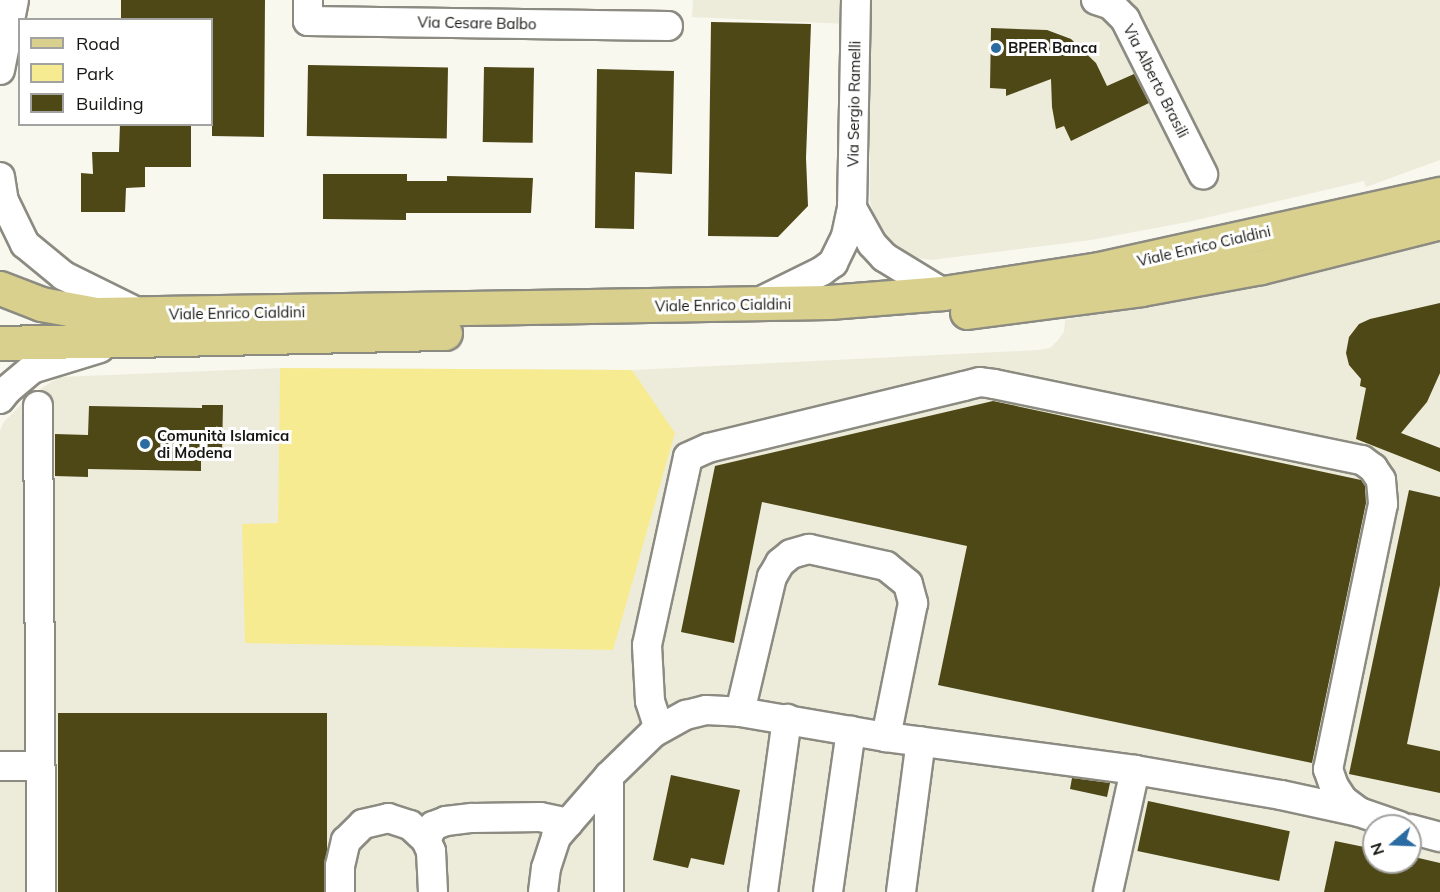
<!DOCTYPE html>
<html>
<head>
<meta charset="utf-8">
<style>
  body { margin:0 }
  #map { position:relative; width:1440px; height:892px; overflow:hidden; background:#f9f8ef; font-family:Mulish,sans-serif }
  div>[style] { position:absolute }
  .built>* { inset:0; background:#edecdb }
  .green>* { inset:0; background:#f7eb92 }
  .building>* { inset:0; background:#4e4716; transform-origin:0 0 }
  .roads { filter:drop-shadow(2px 0 #8c8b82) drop-shadow(-2px 0 #8c8b82) drop-shadow(0 2px #8c8b82) drop-shadow(0 -2px #8c8b82) }
  .minor>* { height:28px; margin:-14px; padding:0 14px; transform-origin:14px; border-radius:14px; background:#fff }
  .major>* { height:33px; margin:-16.5px; padding:0 16.5px; transform-origin:16.5px; border-radius:16.5px; background:#d9d08e }
  .dots>* { width:16px; height:16px; translate:-50% -50%; box-sizing:border-box; border:3px solid #fff; border-radius:50% }
  span { translate:-50% -50%; white-space:nowrap; text-align:center; line-height:1.15; -webkit-text-stroke:6px #fff; paint-order:stroke }
  .street-label { font-size:15px; color:#161613 }
  .poi-label { font-size:15px; color:#161613; font-weight:700 }
  .left { translate:0 -50%; text-align:left }
  .legend { position:absolute; left:18px; top:18px; width:195px; height:108px; box-sizing:border-box; background:#fff; border:2px solid #a2a2a1; margin:0; padding:8px 10px; list-style:none; font-size:18px; color:#161613 }
  .legend li { display:flex; align-items:center; gap:12px; height:30px }
  .legend b { width:30px; border:2px solid #a2a2a1 }
  .north { position:absolute; left:1362px; top:814px; width:60px; height:60px; box-sizing:border-box; background:#fff; border:2px solid #a2a2a1; border-radius:50%; rotate:251deg; font-size:16px; font-weight:700; line-height:24px; text-align:center; color:#161613 }
  .north::after { content:''; display:block; margin:auto; width:21px; height:27px; background:#2a6ca2; clip-path:polygon(50% 0,100% 100%,50% 72%,0 100%) }
</style>
</head>
<body>
<div id="map">
  <div class="built">
    <div style="clip-path:polygon(693px 0,1440px 0,1440px 160px,1366px 187px,1364px 181px,1188px 222px,1091px 240px,931px 260px,904px 256px,887px 242px,877px 227px,870px 201px,869px 25px,692px 17px)"></div>
    <div style="clip-path:polygon(evenodd,1440px 238px,1440px 892px,0 892px,0 431px,3px 423px,28px 397px,59px 377px,280px 368px,632px 370px,1039px 350px,1050px 348px,1057px 341px,1064px 332px,1065px 320px,1279px 279px,1440px 238px,1374px 826px,1410px 826px,1410px 862px,1374px 862px,1374px 826px)"></div>
  </div>
  <div class="green">
    <div style="clip-path:polygon(280px 368px,632px 370px,675px 433px,613px 650px,245px 643px,242px 524px,278px 523px)"></div>
  </div>
  <div class="building">
    <div style="clip-path:polygon(121px 0,265px 0,264px 137px,212px 136px,212px 20px,121px 20px)"></div>
    <div style="clip-path:polygon(711px 22px,811px 24px,806px 158px,808px 206px,778px 237px,708px 236px)"></div>
    <div style="clip-path:polygon(991px 28px,1047px 30px,1071px 39px,1096px 63px,1107px 86px,1134px 74px,1149px 103px,1071px 141px,1064px 126px,1056px 129px,1052px 107px,1051px 79px,1006px 96px,1006px 89px,990px 88px)"></div>
    <div style="left:308px;top:65px;width:140px;height:71px;rotate:1deg"></div>
    <div style="left:484px;top:67px;width:50px;height:75px;rotate:1deg"></div>
    <div style="clip-path:polygon(597px 69px,674px 71px,672px 174px,635px 172px,634px 229px,595px 228px)"></div>
    <div style="clip-path:polygon(120px 124px,191px 124px,191px 167px,145px 167px,145px 187px,126px 188px,125px 212px,81px 212px,81px 173px,93px 174px,92px 152px,119px 152px)"></div>
    <div style="clip-path:polygon(323px 174px,407px 174px,407px 181px,447px 181px,447px 176px,533px 178px,531px 213px,406px 213px,406px 220px,323px 219px)"></div>
    <div style="clip-path:polygon(1440px 303px,1440px 373px,1427px 402px,1401px 433px,1440px 448px,1440px 472px,1356px 439px,1366px 388px,1360px 386px,1361px 379px,1349px 365px,1346px 353px,1349px 337px,1359px 324px,1370px 319px)"></div>
    <div style="clip-path:polygon(993px 401px,1361px 480px,1365px 486px,1366px 503px,1312px 763px,938px 685px,967px 546px,762px 502px,734px 643px,681px 632px,715px 466px)"></div>
    <div style="clip-path:polygon(202px 405px,223px 405px,222px 455px,201px 454px,201px 471px,88px 469px,88px 477px,55px 476px,55px 434px,88px 435px,89px 406px,202px 408px)"></div>
    <div style="clip-path:polygon(1409px 490px,1440px 497px,1440px 585px,1407px 744px,1440px 751px,1440px 793px,1349px 774px)"></div>
    <div style="left:58px;top:713px;width:269px;height:179px"></div>
    <div style="clip-path:polygon(671px 775px,740px 790px,724px 865px,691px 858px,688px 868px,653px 860px)"></div>
    <div style="clip-path:polygon(1072px 778px,1110px 783px,1107px 797px,1070px 789px)"></div>
    <div style="left:1148px;top:801px;width:145px;height:51px;rotate:12deg"></div>
    <div style="clip-path:polygon(1335px 841px,1374px 849px,1374px 862px,1410px 862px,1410px 856px,1440px 863px,1440px 892px,1324px 892px)"></div>
  </div>
  <div class="roads">
    <div class="minor">
      <div style="left:308px;top:0;width:21px;rotate:90deg"></div>
      <div style="left:308px;top:21px;width:360px;rotate:0.8deg"></div>
      <div style="left:1096px;top:0;width:16px;rotate:18deg"></div>
      <div style="left:1111px;top:5px;width:20px;rotate:45deg"></div>
      <div style="left:1125px;top:19px;width:174px;rotate:63.3deg"></div>
      <div style="left:0;top:70px;width:71px;rotate:-78.7deg"></div>
      <div style="left:0;top:177px;width:24px;rotate:81deg"></div>
      <div style="left:4px;top:201px;width:48px;rotate:64deg"></div>
      <div style="left:25px;top:244px;width:50px;rotate:39.4deg"></div>
      <div style="left:64px;top:276px;width:86px;rotate:26.3deg"></div>
      <div style="left:852px;top:208px;width:41px;rotate:60.9deg"></div>
      <div style="left:872px;top:244px;width:18px;rotate:47deg"></div>
      <div style="left:884px;top:257px;width:69px;rotate:31.4deg"></div>
      <div style="left:757px;top:303px;width:72px;rotate:-26.2deg"></div>
      <div style="left:822px;top:271px;width:14px;rotate:-36deg"></div>
      <div style="left:833px;top:263px;width:30px;rotate:-64deg"></div>
      <div style="left:846px;top:236px;width:29px;rotate:-78deg"></div>
      <div style="left:852px;top:208px;width:208px;rotate:-88.9deg"></div>
      <div style="left:0;top:399px;width:11px;rotate:-52deg"></div>
      <div style="left:7px;top:390px;width:33px;rotate:-40deg"></div>
      <div style="left:32px;top:369px;width:71px;rotate:-17.2deg"></div>
      <div style="left:38px;top:406px;width:486px;rotate:89.6deg"></div>
      <div style="left:740px;top:712px;width:139px;rotate:-76.7deg"></div>
      <div style="left:772px;top:577px;width:16px;rotate:-60deg"></div>
      <div style="left:780px;top:563px;width:14px;rotate:-39deg"></div>
      <div style="left:791px;top:554px;width:19px;rotate:-16deg"></div>
      <div style="left:809px;top:549px;width:79px;rotate:12.4deg"></div>
      <div style="left:886px;top:566px;width:28px;rotate:39deg"></div>
      <div style="left:908px;top:584px;width:20px;rotate:75deg"></div>
      <div style="left:913px;top:603px;width:137px;rotate:101.4deg"></div>
      <div style="left:659px;top:729px;width:29px;rotate:-108deg"></div>
      <div style="left:650px;top:701px;width:56px;rotate:-93.1deg"></div>
      <div style="left:647px;top:645px;width:192px;rotate:-77.7deg"></div>
      <div style="left:688px;top:457px;width:22px;rotate:-24deg"></div>
      <div style="left:708px;top:448px;width:263px;rotate:-13.6deg"></div>
      <div style="left:964px;top:386px;width:16px;rotate:-14deg"></div>
      <div style="left:980px;top:382px;width:14px;rotate:8deg"></div>
      <div style="left:994px;top:384px;width:376px;rotate:11.7deg"></div>
      <div style="left:1362px;top:460px;width:14px;rotate:36deg"></div>
      <div style="left:1373px;top:468px;width:14px;rotate:56deg"></div>
      <div style="left:1381px;top:480px;width:24px;rotate:85deg"></div>
      <div style="left:1383px;top:504px;width:271px;rotate:101.7deg"></div>
      <div style="left:1328px;top:769px;width:18px;rotate:71deg"></div>
      <div style="left:1334px;top:786px;width:17px;rotate:57deg"></div>
      <div style="left:1343px;top:800px;width:20px;rotate:37deg"></div>
      <div style="left:1359px;top:812px;width:43px;rotate:18.9deg"></div>
      <div style="left:0;top:766px;width:38px"></div>
      <div style="left:609px;top:776px;width:116px;rotate:90deg"></div>
      <div style="left:1410px;top:829px;width:31px;rotate:15deg"></div>
      <div style="left:426px;top:840px;width:16px;rotate:-63deg"></div>
      <div style="left:433px;top:826px;width:14px;rotate:-21deg"></div>
      <div style="left:446px;top:821px;width:26px;rotate:-7deg"></div>
      <div style="left:472px;top:818px;width:68px;rotate:-0.8deg"></div>
      <div style="left:540px;top:817px;width:29px;rotate:12deg"></div>
      <div style="left:340px;top:892px;width:26px;rotate:-90deg"></div>
      <div style="left:340px;top:866px;width:26px;rotate:-77deg"></div>
      <div style="left:346px;top:841px;width:24px;rotate:-45deg"></div>
      <div style="left:363px;top:824px;width:26px;rotate:-13deg"></div>
      <div style="left:388px;top:818px;width:23px;rotate:18deg"></div>
      <div style="left:410px;top:825px;width:22px;rotate:43deg"></div>
      <div style="left:426px;top:840px;width:12px;rotate:66deg"></div>
      <div style="left:431px;top:851px;width:41px;rotate:87.2deg"></div>
      <div style="left:543px;top:892px;width:24px;rotate:-83deg"></div>
      <div style="left:546px;top:868px;width:33px;rotate:-72deg"></div>
      <div style="left:556px;top:837px;width:81px;rotate:-49deg"></div>
      <div style="left:609px;top:776px;width:62px;rotate:-44.3deg"></div>
      <div style="left:653px;top:733px;width:38px;rotate:-29deg"></div>
      <div style="left:686px;top:715px;width:21px;rotate:-14deg"></div>
      <div style="left:706px;top:710px;width:34px;rotate:3deg"></div>
      <div style="left:740px;top:712px;width:148px;rotate:9.7deg"></div>
      <div style="left:886px;top:737px;width:251px;rotate:7.5deg"></div>
      <div style="left:1135px;top:770px;width:148px;rotate:9.7deg"></div>
      <div style="left:1281px;top:795px;width:80px;rotate:12.3deg"></div>
      <div style="left:763px;top:892px;width:175px;rotate:-82.1deg"></div>
      <div style="left:828px;top:892px;width:163px;rotate:-81.9deg"></div>
      <div style="left:901px;top:892px;width:152px;rotate:-82.5deg"></div>
      <div style="left:1108px;top:892px;width:125px;rotate:-77.5deg"></div>
    </div>
    <div class="major">
      <div style="left:0;top:288px;width:44px;rotate:21.3deg"></div>
      <div style="left:41px;top:304px;width:56px;rotate:10.3deg"></div>
      <div style="left:96px;top:314px;width:733px;rotate:-0.94deg"></div>
      <div style="left:829px;top:302px;width:114px;rotate:-4.5deg"></div>
      <div style="left:943px;top:293px;width:153px;rotate:-8.7deg"></div>
      <div style="left:1094px;top:270px;width:354px;rotate:-12.4deg"></div>
      <div style="left:967px;top:312px;width:176px;rotate:-7.5deg"></div>
      <div style="left:1141px;top:289px;width:122px;rotate:-10.4deg"></div>
      <div style="left:1261px;top:267px;width:185px;rotate:-14.1deg"></div>
      <div style="left:0;top:343px;width:445px;rotate:-1.3deg"></div>
    </div>
  </div>
  <div class="dots">
    <div style="left:996px;top:48px;background:#2a6ca2"></div>
    <div style="left:145px;top:444px;background:#2a6ca2"></div>
  </div>
  <div class="street-label">
    <span style="left:477px;top:23px;rotate:1deg">Via Cesare Balbo</span>
    <span style="left:1156px;top:81px;rotate:63deg">Via Alberto Brasili</span>
    <span style="left:854px;top:104px;rotate:-89deg">Via Sergio Ramelli</span>
    <span style="left:1204px;top:246px;rotate:-13deg">Viale Enrico Cialdini</span>
    <span style="left:723px;top:305px;rotate:-1deg">Viale Enrico Cialdini</span>
    <span style="left:237px;top:313px;rotate:-1deg">Viale Enrico Cialdini</span>
  </div>
  <div class="poi-label">
    <span class="left" style="left:1008px;top:48px">BPER Banca</span>
    <span class="left" style="left:157px;top:444px">Comunità Islamica<br>di Modena</span>
  </div>
  <ul class="legend">
  <li><b style="height:8px;background:#d9d08e"></b>Road</li>
  <li><b style="height:16px;background:#f7eb92"></b>Park</li>
  <li><b style="height:16px;background:#4e4716"></b>Building</li>
  </ul>
  <div class="north">N</div>
</div>
</body>
</html>
